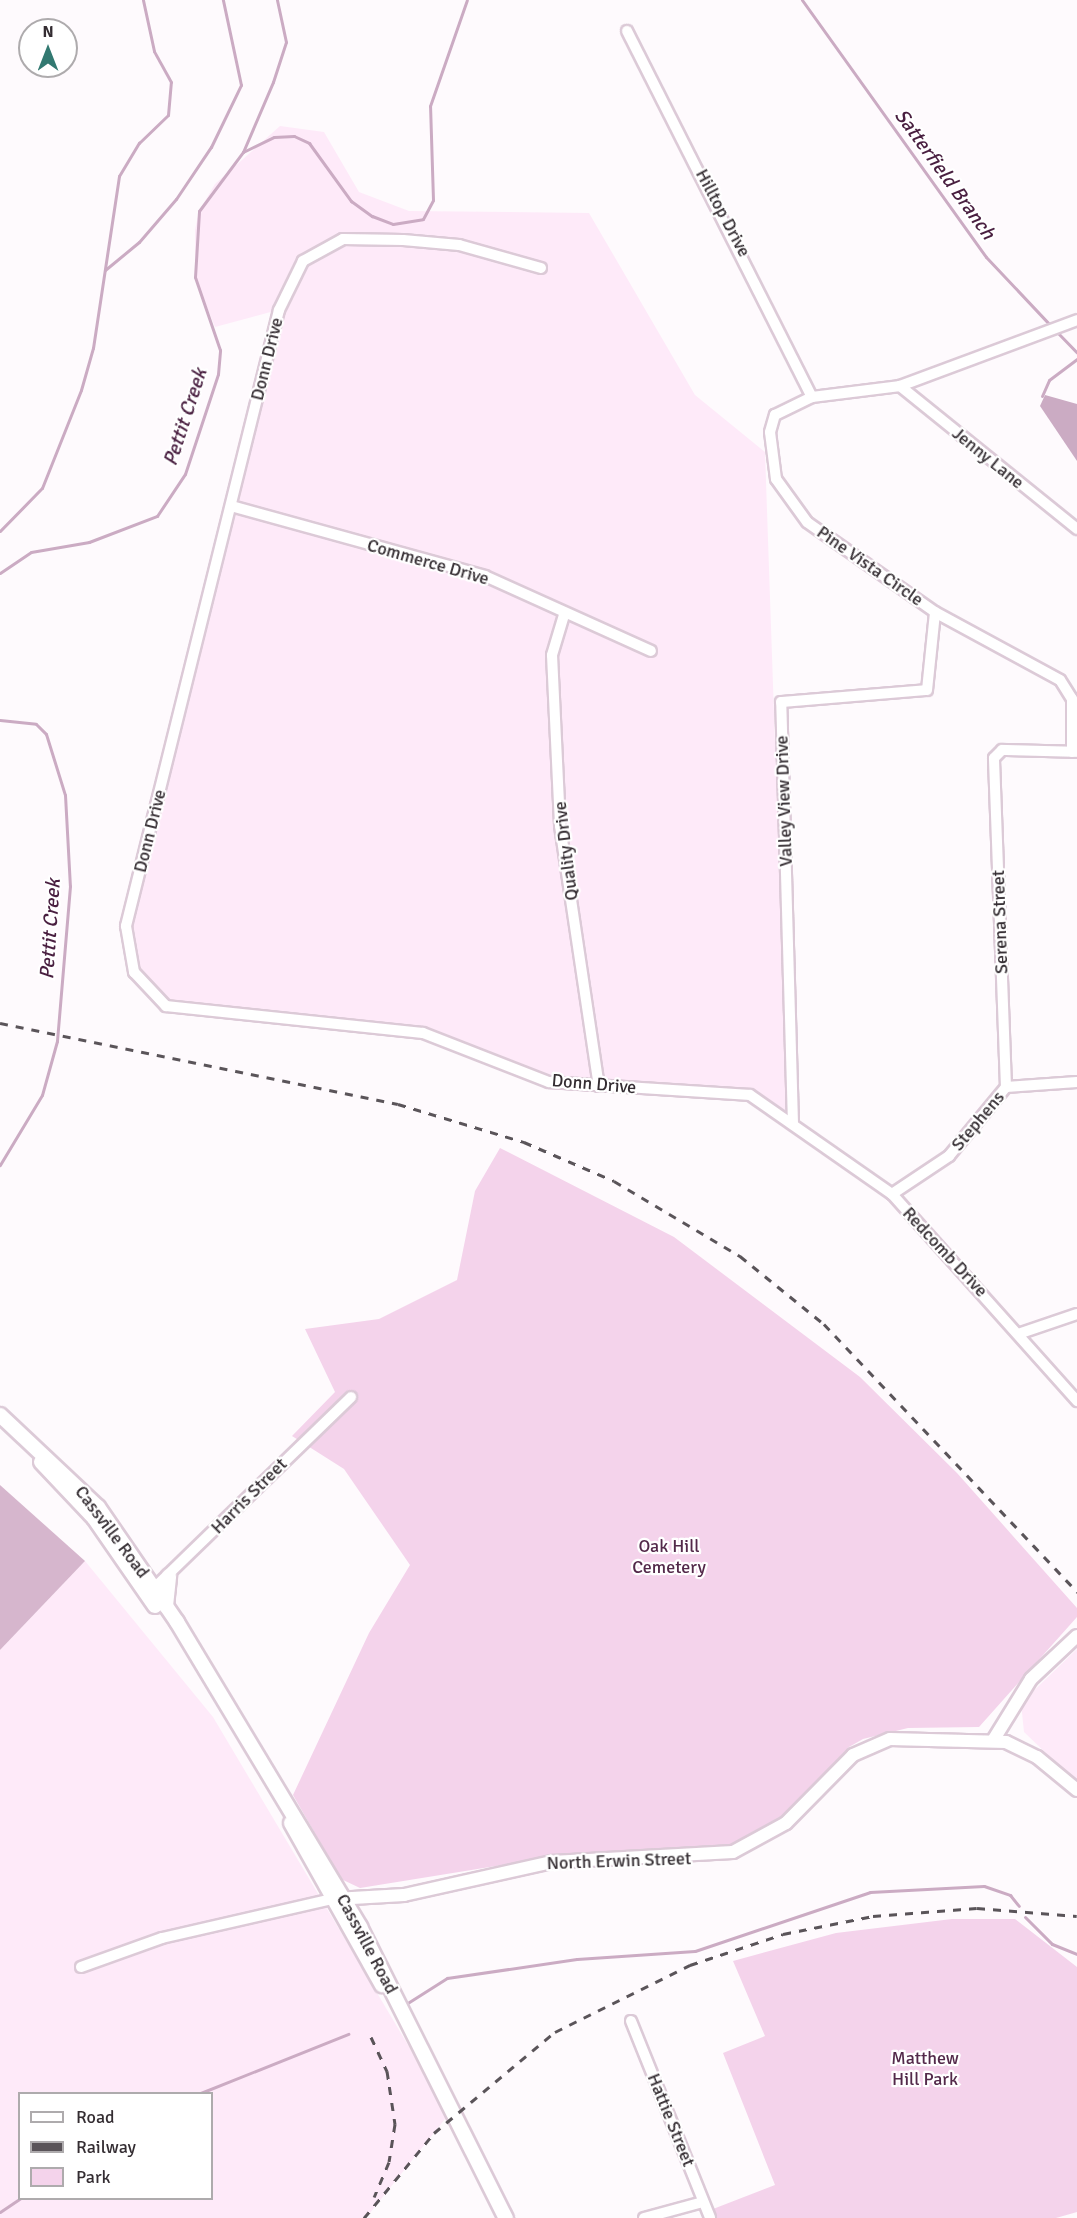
<!DOCTYPE html>
<html>
<head>
<meta charset="utf-8">
<style>
  body { margin:0 }
  #map { position:relative; width:1077px; height:2218px; overflow:hidden; background:#fefafd; font-family:Signika,sans-serif }
  div>[style] { position:absolute }
  .built>* { inset:0; background:#feeaf9 }
  .green>* { inset:0; background:#f4d3eb }
  .forest>* { inset:0; background:#d6b6cd }
  .water>* { inset:0; background:#cbabc3 }
  .stream>* { height:3px; margin:-1.5px; padding:0 1.5px; transform-origin:1.5px; border-radius:1.5px; background:#cbabc3 }
  .roads { filter:drop-shadow(2px 0 #dccad7) drop-shadow(-2px 0 #dccad7) drop-shadow(0 2px #dccad7) drop-shadow(0 -2px #dccad7) }
  .minor>* { height:10px; margin:-5px; padding:0 5px; transform-origin:5px; border-radius:5px; background:#fff }
  .tertiary>* { height:12px; margin:-6px; padding:0 6px; transform-origin:6px; border-radius:6px; background:#fff }
  .secondary>* { height:14px; margin:-7px; padding:0 7px; transform-origin:7px; border-radius:7px; background:#fff }
  .rail>* { height:3px; margin-top:-1.5px; transform-origin:0; background:repeating-linear-gradient(90deg,#5a5459 0 8px,transparent 0 16px) }
  span { translate:-50% -50%; white-space:nowrap; text-align:center; line-height:1.15; -webkit-text-stroke:4.5px #fff; paint-order:stroke }
  .street-label { font-size:18px; color:#342d32 }
  .park-label { font-size:18px; color:#53294a }
  .water-label { font-size:20px; color:#491f40; font-style:italic }
  .legend { position:absolute; left:18px; top:2092px; width:195px; height:108px; box-sizing:border-box; background:#fff; border:2px solid #aeabad; margin:0; padding:8px 10px; list-style:none; font-size:18px; color:#342d32 }
  .legend li { display:flex; align-items:center; gap:12px; height:30px }
  .legend b { width:30px; border:2px solid #aeabad }
  .north { position:absolute; left:18px; top:18px; width:60px; height:60px; box-sizing:border-box; background:#fff; border:2px solid #aeabad; border-radius:50%; rotate:0deg; font-size:16px; font-weight:700; line-height:24px; text-align:center; color:#342d32 }
  .north::after { content:''; display:block; margin:auto; width:21px; height:27px; background:#327971; clip-path:polygon(50% 0,100% 100%,50% 72%,0 100%) }
</style>
</head>
<body>
<div id="map">
  <div class="built">
    <div style="clip-path:polygon(280px 126px,324px 132px,359px 192px,409px 211px,589px 213px,695px 395px,765px 452px,788px 1121px,754px 1098px,549px 1082px,423px 1033px,166px 1006px,134px 972px,126px 926px,278px 310px,215px 327px,195px 277px,195px 230px,199px 211px,215px 184px)"></div>
    <div style="clip-path:polygon(evenodd,85px 1561px,213px 1717px,449px 2114px,366px 2218px,0 2218px,0 1650px,85px 1561px,20px 2094px,212px 2094px,212px 2198px,20px 2198px,20px 2094px)"></div>
    <div style="clip-path:polygon(1077px 1649px,1077px 1783px,1024px 1732px,1021px 1703px)"></div>
  </div>
  <div class="green">
    <div style="clip-path:polygon(500px 1148px,674px 1237px,860px 1377px,957px 1473px,1077px 1608px,1077px 1617px,979px 1727px,908px 1728px,863px 1739px,849px 1747px,775px 1826px,737px 1846px,699px 1853px,576px 1853px,360px 1888px,341px 1879px,293px 1795px,369px 1633px,410px 1565px,344px 1469px,292px 1436px,335px 1392px,305px 1329px,379px 1319px,457px 1280px,475px 1191px)"></div>
    <div style="clip-path:polygon(952px 1919px,1015px 1919px,1077px 1967px,1077px 2212px,1056px 2218px,717px 2218px,713px 2209px,775px 2185px,723px 2053px,765px 2036px,733px 1961px,836px 1933px)"></div>
  </div>
  <div class="forest">
    <div style="clip-path:polygon(0 1485px,85px 1561px,0 1650px)"></div>
  </div>
  <div class="water">
    <div style="clip-path:polygon(1045px 395px,1077px 404px,1077px 461px,1040px 406px)"></div>
  </div>
  <div class="stream">
    <div style="left:802px;top:0;width:316px;rotate:54.4deg"></div>
    <div style="left:986px;top:257px;width:95px;rotate:46.7deg"></div>
    <div style="left:243px;top:152px;width:34px;rotate:-26deg"></div>
    <div style="left:274px;top:137px;width:20px;rotate:-3deg"></div>
    <div style="left:294px;top:136px;width:17px;rotate:25deg"></div>
    <div style="left:309px;top:143px;width:72px;rotate:54.1deg"></div>
    <div style="left:351px;top:201px;width:26px;rotate:36deg"></div>
    <div style="left:372px;top:216px;width:22px;rotate:21deg"></div>
    <div style="left:393px;top:224px;width:30px;rotate:-9deg"></div>
    <div style="left:423px;top:219px;width:21px;rotate:-62deg"></div>
    <div style="left:433px;top:200px;width:94px;rotate:-91.8deg"></div>
    <div style="left:430px;top:106px;width:112px;rotate:-70.8deg"></div>
    <div style="left:105px;top:270px;width:44px;rotate:-39.5deg"></div>
    <div style="left:139px;top:242px;width:57px;rotate:-49.3deg"></div>
    <div style="left:176px;top:199px;width:63px;rotate:-56.1deg"></div>
    <div style="left:211px;top:147px;width:69px;rotate:-64.2deg"></div>
    <div style="left:241px;top:85px;width:87px;rotate:-102deg"></div>
    <div style="left:1056px;top:331px;width:30px;rotate:46deg"></div>
    <div style="left:1042px;top:396px;width:17px;rotate:-66deg"></div>
    <div style="left:1049px;top:380px;width:35px;rotate:-37deg"></div>
    <div style="left:0;top:531px;width:60px;rotate:-45.7deg"></div>
    <div style="left:42px;top:488px;width:105px;rotate:-68.3deg"></div>
    <div style="left:81px;top:390px;width:44px;rotate:-74.1deg"></div>
    <div style="left:93px;top:348px;width:174px;rotate:-81.4deg"></div>
    <div style="left:119px;top:176px;width:39px;rotate:-59deg"></div>
    <div style="left:139px;top:143px;width:40px;rotate:-44deg"></div>
    <div style="left:168px;top:115px;width:33px;rotate:-85deg"></div>
    <div style="left:171px;top:82px;width:35px;rotate:-119deg"></div>
    <div style="left:154px;top:51px;width:52px;rotate:-102.2deg"></div>
    <div style="left:0;top:573px;width:37px;rotate:-34deg"></div>
    <div style="left:31px;top:552px;width:59px;rotate:-9.8deg"></div>
    <div style="left:89px;top:542px;width:73px;rotate:-20.9deg"></div>
    <div style="left:157px;top:516px;width:50px;rotate:-56.3deg"></div>
    <div style="left:185px;top:474px;width:105px;rotate:-71.7deg"></div>
    <div style="left:218px;top:374px;width:24px;rotate:-85deg"></div>
    <div style="left:220px;top:350px;width:77px;rotate:-108.9deg"></div>
    <div style="left:195px;top:277px;width:66px;rotate:-86.5deg"></div>
    <div style="left:199px;top:211px;width:74px;rotate:-53.3deg"></div>
    <div style="left:243px;top:152px;width:76px;rotate:-66.8deg"></div>
    <div style="left:273px;top:82px;width:42px;rotate:-72deg"></div>
    <div style="left:286px;top:42px;width:43px;rotate:-102.1deg"></div>
    <div style="left:0;top:720px;width:36px;rotate:6deg"></div>
    <div style="left:36px;top:724px;width:14px;rotate:45deg"></div>
    <div style="left:46px;top:734px;width:64px;rotate:72.7deg"></div>
    <div style="left:65px;top:795px;width:91px;rotate:86.9deg"></div>
    <div style="left:70px;top:886px;width:156px;rotate:94.8deg"></div>
    <div style="left:57px;top:1041px;width:56px;rotate:105.5deg"></div>
    <div style="left:42px;top:1095px;width:82px;rotate:121deg"></div>
    <div style="left:1025px;top:1917px;width:38px;rotate:45deg"></div>
    <div style="left:1052px;top:1944px;width:27px;rotate:22deg"></div>
    <div style="left:406px;top:2004px;width:49px;rotate:-32.4deg"></div>
    <div style="left:447px;top:1978px;width:131px;rotate:-8.3deg"></div>
    <div style="left:577px;top:1959px;width:118px;rotate:-3.9deg"></div>
    <div style="left:695px;top:1951px;width:185px;rotate:-18.6deg"></div>
    <div style="left:870px;top:1892px;width:114px;rotate:-3deg"></div>
    <div style="left:984px;top:1886px;width:28px;rotate:19deg"></div>
    <div style="left:1010px;top:1895px;width:14px;rotate:51deg"></div>
    <div style="left:198px;top:2094px;width:162px;rotate:-21.8deg"></div>
    <div style="left:0;top:2212px;width:25px;rotate:-34deg"></div>
  </div>
  <div class="roads">
    <div class="minor">
      <div style="left:627px;top:31px;width:410px;rotate:63.2deg"></div>
      <div style="left:541px;top:268px;width:85px;rotate:-164.3deg"></div>
      <div style="left:459px;top:245px;width:56px;rotate:-174.9deg"></div>
      <div style="left:403px;top:240px;width:60px;rotate:-179deg"></div>
      <div style="left:343px;top:239px;width:46px;rotate:151.2deg"></div>
      <div style="left:303px;top:261px;width:55px;rotate:116.1deg"></div>
      <div style="left:279px;top:310px;width:635px;rotate:103.95deg"></div>
      <div style="left:126px;top:926px;width:47px;rotate:80.1deg"></div>
      <div style="left:134px;top:972px;width:47px;rotate:46.7deg"></div>
      <div style="left:166px;top:1006px;width:258px;rotate:6deg"></div>
      <div style="left:423px;top:1033px;width:135px;rotate:21.3deg"></div>
      <div style="left:549px;top:1082px;width:201px;rotate:3.7deg"></div>
      <div style="left:750px;top:1095px;width:173px;rotate:34.9deg"></div>
      <div style="left:892px;top:1194px;width:278px;rotate:48.2deg"></div>
      <div style="left:900px;top:386px;width:228px;rotate:38.9deg"></div>
      <div style="left:231px;top:506px;width:263px;rotate:15.4deg"></div>
      <div style="left:485px;top:576px;width:182px;rotate:24.3deg"></div>
      <div style="left:564px;top:615px;width:42px;rotate:106.7deg"></div>
      <div style="left:552px;top:655px;width:171px;rotate:87.3deg"></div>
      <div style="left:560px;top:826px;width:263px;rotate:81.5deg"></div>
      <div style="left:1072px;top:752px;width:53px;rotate:-90deg"></div>
      <div style="left:1072px;top:699px;width:22px;rotate:-122deg"></div>
      <div style="left:1060px;top:680px;width:142px;rotate:-151.5deg"></div>
      <div style="left:935px;top:612px;width:156px;rotate:-144.9deg"></div>
      <div style="left:807px;top:522px;width:53px;rotate:-125.8deg"></div>
      <div style="left:776px;top:479px;width:47px;rotate:-97.3deg"></div>
      <div style="left:770px;top:432px;width:18px;rotate:-74deg"></div>
      <div style="left:775px;top:415px;width:41px;rotate:-25.9deg"></div>
      <div style="left:812px;top:397px;width:89px;rotate:-7.1deg"></div>
      <div style="left:900px;top:386px;width:189px;rotate:-20.4deg"></div>
      <div style="left:1006px;top:1087px;width:329px;rotate:-92.1deg"></div>
      <div style="left:994px;top:758px;width:11px;rotate:-45deg"></div>
      <div style="left:1002px;top:750px;width:75px;rotate:1.5deg"></div>
      <div style="left:793px;top:1124px;width:422px;rotate:-91.6deg"></div>
      <div style="left:781px;top:702px;width:146px;rotate:-4.7deg"></div>
      <div style="left:927px;top:690px;width:78px;rotate:-84.1deg"></div>
      <div style="left:892px;top:1194px;width:69px;rotate:-33.7deg"></div>
      <div style="left:949px;top:1156px;width:89px;rotate:-50.4deg"></div>
      <div style="left:1006px;top:1087px;width:71px;rotate:-4deg"></div>
      <div style="left:1021px;top:1333px;width:59px;rotate:-18.7deg"></div>
      <div style="left:150px;top:1592px;width:280px;rotate:-44.1deg"></div>
      <div style="left:81px;top:1967px;width:86px;rotate:-19.7deg"></div>
      <div style="left:162px;top:1938px;width:174px;rotate:-12.9deg"></div>
      <div style="left:631px;top:2021px;width:212px;rotate:68.1deg"></div>
      <div style="left:644px;top:2218px;width:61px;rotate:-15.2deg"></div>
    </div>
    <div class="tertiary">
      <div style="left:994px;top:1739px;width:70px;rotate:-58.3deg"></div>
      <div style="left:1031px;top:1679px;width:63px;rotate:-43.1deg"></div>
      <div style="left:335px;top:1899px;width:69px;rotate:-3.3deg"></div>
      <div style="left:404px;top:1895px;width:152px;rotate:-12.6deg"></div>
      <div style="left:552px;top:1862px;width:181px;rotate:-3.2deg"></div>
      <div style="left:733px;top:1852px;width:60px;rotate:-28.7deg"></div>
      <div style="left:786px;top:1823px;width:95px;rotate:-45.4deg"></div>
      <div style="left:853px;top:1755px;width:40px;rotate:-23.4deg"></div>
      <div style="left:890px;top:1739px;width:116px;rotate:1.5deg"></div>
      <div style="left:1006px;top:1742px;width:34px;rotate:26deg"></div>
      <div style="left:1037px;top:1757px;width:52px;rotate:39.5deg"></div>
    </div>
    <div class="secondary">
      <div style="left:0;top:1415px;width:134px;rotate:43.2deg"></div>
      <div style="left:98px;top:1507px;width:140px;rotate:55.5deg"></div>
      <div style="left:177px;top:1622px;width:356px;rotate:59deg"></div>
      <div style="left:360px;top:1927px;width:326px;rotate:63.4deg"></div>
      <div style="left:41px;top:1462px;width:77px;rotate:46.6deg"></div>
      <div style="left:94px;top:1518px;width:107px;rotate:55.3deg"></div>
      <div style="left:166px;top:1606px;width:30px;rotate:-84deg"></div>
      <div style="left:291px;top:1823px;width:186px;rotate:60.7deg"></div>
    </div>
  </div>
  <div class="rail">
    <div style="left:0;top:1023px;width:406px;rotate:11.5deg"></div>
    <div style="left:398px;top:1104px;width:132px;rotate:16.8deg"></div>
    <div style="left:524px;top:1142px;width:98px;rotate:23.4deg"></div>
    <div style="left:614px;top:1181px;width:147px;rotate:30.8deg"></div>
    <div style="left:740px;top:1256px;width:108px;rotate:39deg"></div>
    <div style="left:824px;top:1324px;width:369px;rotate:46.6deg"></div>
    <div style="left:371px;top:2037px;width:38px;rotate:65deg"></div>
    <div style="left:387px;top:2071px;width:54px;rotate:81.4deg"></div>
    <div style="left:395px;top:2124px;width:38px;rotate:99deg"></div>
    <div style="left:389px;top:2162px;width:38px;rotate:113deg"></div>
    <div style="left:364px;top:2218px;width:110px;rotate:-50.5deg"></div>
    <div style="left:434px;top:2133px;width:158px;rotate:-39.9deg"></div>
    <div style="left:555px;top:2032px;width:151px;rotate:-26.4deg"></div>
    <div style="left:690px;top:1965px;width:98px;rotate:-18.4deg"></div>
    <div style="left:783px;top:1934px;width:92px;rotate:-11.3deg"></div>
    <div style="left:873px;top:1916px;width:104px;rotate:-4.4deg"></div>
    <div style="left:977px;top:1908px;width:100px;rotate:4.6deg"></div>
  </div>
  <div class="street-label">
    <span style="left:723px;top:213px;rotate:62deg">Hilltop Drive</span>
    <span style="left:267px;top:359px;rotate:-76deg">Donn Drive</span>
    <span style="left:988px;top:458px;rotate:39deg">Jenny Lane</span>
    <span style="left:428px;top:562px;rotate:16deg">Commerce Drive</span>
    <span style="left:870px;top:566px;rotate:35deg">Pine Vista Circle</span>
    <span style="left:784px;top:801px;rotate:-92deg">Valley View Drive</span>
    <span style="left:150px;top:831px;rotate:-76deg">Donn Drive</span>
    <span style="left:566px;top:851px;rotate:-97deg">Quality Drive</span>
    <span style="left:1000px;top:922px;rotate:-92deg">Serena Street</span>
    <span style="left:594px;top:1084px;rotate:5deg">Donn Drive</span>
    <span style="left:978px;top:1121px;rotate:-50deg">Stephens</span>
    <span style="left:945px;top:1252px;rotate:47deg">Redcomb Drive</span>
    <span style="left:249px;top:1496px;rotate:-45deg">Harris Street</span>
    <span style="left:112px;top:1532px;rotate:53deg">Cassville Road</span>
    <span style="left:619px;top:1861px;rotate:-2deg">North Erwin Street</span>
    <span style="left:367px;top:1944px;rotate:62deg">Cassville Road</span>
    <span style="left:671px;top:2120px;rotate:68deg">Hattie Street</span>
  </div>
  <div class="park-label">
    <span style="left:669px;top:1557px">Oak Hill<br>Cemetery</span>
    <span style="left:925px;top:2069px">Matthew<br>Hill Park</span>
  </div>
  <div class="water-label">
    <span style="left:945px;top:174px;rotate:54deg">Satterfield Branch</span>
    <span style="left:185px;top:417px;rotate:-72deg">Pettit Creek</span>
    <span style="left:50px;top:929px;rotate:-86deg">Pettit Creek</span>
  </div>
  <ul class="legend">
  <li><b style="height:8px;background:#fff"></b>Road</li>
  <li><b style="height:8px;background:#5a5459"></b>Railway</li>
  <li><b style="height:16px;background:#f4d3eb"></b>Park</li>
  </ul>
  <div class="north">N</div>
</div>
</body>
</html>
